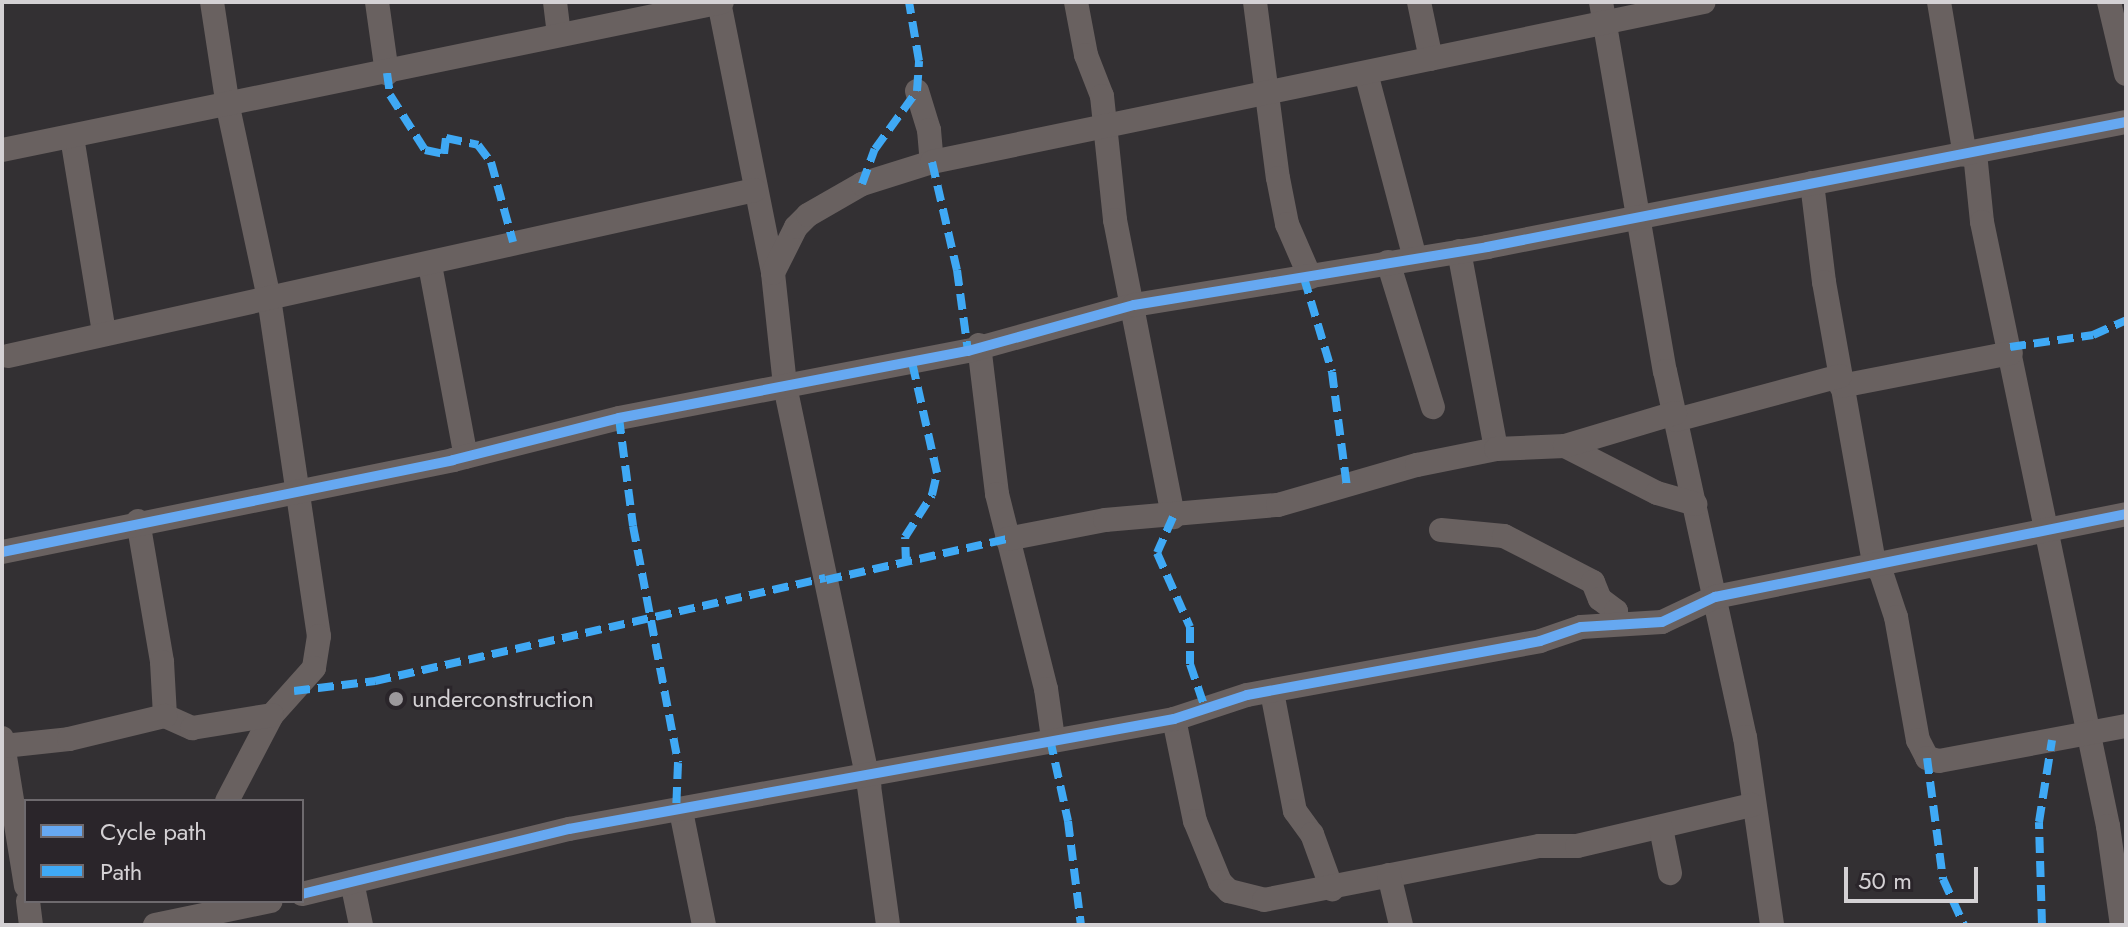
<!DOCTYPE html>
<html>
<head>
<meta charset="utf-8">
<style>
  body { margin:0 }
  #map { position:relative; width:2128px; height:927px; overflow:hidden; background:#333033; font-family:Jost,sans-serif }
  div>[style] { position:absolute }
  .minor>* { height:24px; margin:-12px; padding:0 12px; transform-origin:12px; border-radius:12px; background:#696160 }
  .quiet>* { height:8px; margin-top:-4px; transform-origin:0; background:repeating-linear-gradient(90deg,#3fa9f5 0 16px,transparent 0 24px) }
  .cycleway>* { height:10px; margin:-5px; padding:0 5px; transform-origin:5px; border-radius:5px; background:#66a8f1 }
  .dots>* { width:22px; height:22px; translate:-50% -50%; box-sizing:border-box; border:4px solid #2a252a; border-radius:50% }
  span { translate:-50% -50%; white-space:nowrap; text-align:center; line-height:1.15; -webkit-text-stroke:6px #2a252a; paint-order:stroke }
  .poi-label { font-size:24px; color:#d4d1d4 }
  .left { translate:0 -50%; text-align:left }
  .frame { position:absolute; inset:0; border:4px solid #d4d1d4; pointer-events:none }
  .legend { position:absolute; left:24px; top:799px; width:280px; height:104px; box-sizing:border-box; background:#2a252a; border:2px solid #6e6a6e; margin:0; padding:10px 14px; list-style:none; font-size:24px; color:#d4d1d4 }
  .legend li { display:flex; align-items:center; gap:16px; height:40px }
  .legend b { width:40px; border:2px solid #6e6a6e }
  .scale { position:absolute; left:1844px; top:867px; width:134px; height:36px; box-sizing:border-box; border:4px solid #d4d1d4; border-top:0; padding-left:10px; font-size:24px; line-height:28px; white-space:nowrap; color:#d4d1d4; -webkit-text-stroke:6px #2a252a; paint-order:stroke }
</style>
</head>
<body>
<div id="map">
  <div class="minor">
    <div style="left:212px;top:2px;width:106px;rotate:81.3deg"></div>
    <div style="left:228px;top:107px;width:195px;rotate:77.9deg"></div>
    <div style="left:269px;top:298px;width:342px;rotate:81.6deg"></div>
    <div style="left:319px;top:636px;width:32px;rotate:99deg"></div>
    <div style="left:314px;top:668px;width:63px;rotate:131.8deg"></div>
    <div style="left:272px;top:715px;width:97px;rotate:117.6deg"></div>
    <div style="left:377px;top:2px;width:72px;rotate:82deg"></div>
    <div style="left:555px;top:2px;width:33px;rotate:83deg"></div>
    <div style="left:719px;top:2px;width:276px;rotate:78.7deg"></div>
    <div style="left:773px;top:273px;width:114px;rotate:83.9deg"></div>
    <div style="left:785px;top:386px;width:409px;rotate:78.1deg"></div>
    <div style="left:869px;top:786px;width:140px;rotate:82.2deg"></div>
    <div style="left:1076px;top:2px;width:54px;rotate:79.3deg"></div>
    <div style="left:1086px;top:55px;width:44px;rotate:68.7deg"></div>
    <div style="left:1102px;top:96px;width:125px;rotate:84deg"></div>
    <div style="left:1115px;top:220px;width:303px;rotate:78.9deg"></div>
    <div style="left:1255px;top:2px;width:177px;rotate:82.6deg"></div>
    <div style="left:1278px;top:178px;width:47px;rotate:78.9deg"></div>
    <div style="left:1287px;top:224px;width:58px;rotate:66.5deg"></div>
    <div style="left:1419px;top:2px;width:58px;rotate:78.1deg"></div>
    <div style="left:1601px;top:2px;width:375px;rotate:80.2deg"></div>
    <div style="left:1665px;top:371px;width:375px;rotate:77.7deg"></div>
    <div style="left:1745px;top:737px;width:190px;rotate:81.8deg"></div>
    <div style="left:1939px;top:2px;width:155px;rotate:80.4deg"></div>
    <div style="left:2109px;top:2px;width:74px;rotate:76.7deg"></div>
    <div style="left:1366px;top:73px;width:191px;rotate:75.2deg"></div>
    <div style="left:917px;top:91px;width:41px;rotate:72.9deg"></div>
    <div style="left:929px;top:130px;width:32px;rotate:85deg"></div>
    <div style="left:72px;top:137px;width:199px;rotate:80.7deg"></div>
    <div style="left:2px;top:150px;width:735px;rotate:-11.62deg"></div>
    <div style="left:1975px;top:153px;width:69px;rotate:84.2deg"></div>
    <div style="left:1982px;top:222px;width:617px;rotate:78.22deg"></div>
    <div style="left:2108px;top:826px;width:100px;rotate:82deg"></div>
    <div style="left:1812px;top:183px;width:100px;rotate:83.1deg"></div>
    <div style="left:1824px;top:282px;width:290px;rotate:79.9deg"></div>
    <div style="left:1459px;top:251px;width:201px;rotate:79.4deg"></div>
    <div style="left:1388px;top:262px;width:152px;rotate:72.8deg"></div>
    <div style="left:430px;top:265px;width:195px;rotate:79.4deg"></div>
    <div style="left:773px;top:273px;width:51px;rotate:-63.4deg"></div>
    <div style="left:796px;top:227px;width:17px;rotate:-45deg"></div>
    <div style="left:808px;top:215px;width:62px;rotate:-29.9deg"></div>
    <div style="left:862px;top:184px;width:73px;rotate:-17.4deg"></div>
    <div style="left:932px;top:162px;width:788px;rotate:-11.71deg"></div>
    <div style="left:979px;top:345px;width:150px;rotate:83.1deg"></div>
    <div style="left:997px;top:494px;width:201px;rotate:75.9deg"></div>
    <div style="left:1046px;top:689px;width:49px;rotate:81.9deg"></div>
    <div style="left:8px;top:356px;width:765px;rotate:-12.53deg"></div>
    <div style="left:1841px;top:386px;width:173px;rotate:-11deg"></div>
    <div style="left:1676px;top:420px;width:170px;rotate:-15deg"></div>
    <div style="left:1565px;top:446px;width:103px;rotate:27.1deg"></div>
    <div style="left:1657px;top:493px;width:40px;rotate:16deg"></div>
    <div style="left:138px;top:521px;width:143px;rotate:80.3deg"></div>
    <div style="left:162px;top:662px;width:54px;rotate:86.8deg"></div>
    <div style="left:165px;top:716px;width:30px;rotate:24deg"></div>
    <div style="left:192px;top:728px;width:81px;rotate:-9.2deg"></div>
    <div style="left:1441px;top:530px;width:63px;rotate:5.4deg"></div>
    <div style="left:1504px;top:536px;width:100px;rotate:27.3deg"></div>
    <div style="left:1593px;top:582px;width:18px;rotate:68deg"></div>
    <div style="left:1600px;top:599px;width:20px;rotate:37deg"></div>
    <div style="left:1616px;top:611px;width:13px;rotate:86deg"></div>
    <div style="left:1007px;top:539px;width:100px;rotate:-11deg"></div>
    <div style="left:1105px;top:520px;width:174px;rotate:-5deg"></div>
    <div style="left:1278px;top:505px;width:145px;rotate:-16.1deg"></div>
    <div style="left:1417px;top:465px;width:81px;rotate:-11.4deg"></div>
    <div style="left:1496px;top:449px;width:69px;rotate:-2.5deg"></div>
    <div style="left:1565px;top:446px;width:115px;rotate:-16.7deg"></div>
    <div style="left:2px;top:552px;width:460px;rotate:-11.5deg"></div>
    <div style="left:453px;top:460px;width:171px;rotate:-14.2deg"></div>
    <div style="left:619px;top:418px;width:355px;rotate:-10.9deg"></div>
    <div style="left:968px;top:351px;width:172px;rotate:-15.5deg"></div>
    <div style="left:1134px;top:305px;width:358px;rotate:-9.3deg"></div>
    <div style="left:1487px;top:247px;width:651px;rotate:-11.07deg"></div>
    <div style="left:1879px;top:566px;width:54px;rotate:71.6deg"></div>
    <div style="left:1896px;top:617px;width:125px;rotate:79.9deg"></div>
    <div style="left:1918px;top:740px;width:20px;rotate:63deg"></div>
    <div style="left:1927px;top:758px;width:12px;rotate:14deg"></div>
    <div style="left:1939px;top:761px;width:190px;rotate:-10.6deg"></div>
    <div style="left:1272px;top:692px;width:121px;rotate:79.1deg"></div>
    <div style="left:1295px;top:811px;width:29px;rotate:54deg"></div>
    <div style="left:1312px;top:834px;width:59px;rotate:70deg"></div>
    <div style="left:1174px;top:719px;width:104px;rotate:78.4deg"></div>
    <div style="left:1195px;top:821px;width:66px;rotate:67.7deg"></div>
    <div style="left:1220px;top:882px;width:13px;rotate:45deg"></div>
    <div style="left:1229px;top:891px;width:36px;rotate:14deg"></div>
    <div style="left:1264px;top:900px;width:280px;rotate:-11.1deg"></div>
    <div style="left:1539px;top:846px;width:38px"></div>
    <div style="left:1577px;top:846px;width:180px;rotate:-13.2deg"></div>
    <div style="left:2px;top:738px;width:150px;rotate:80.8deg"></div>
    <div style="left:4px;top:746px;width:65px;rotate:-6.1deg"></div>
    <div style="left:69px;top:739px;width:99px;rotate:-13.5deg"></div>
    <div style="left:681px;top:811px;width:116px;rotate:78.6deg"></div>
    <div style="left:1661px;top:828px;width:46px;rotate:78.7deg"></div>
    <div style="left:1389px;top:875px;width:51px;rotate:76.5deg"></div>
    <div style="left:352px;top:882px;width:44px;rotate:78.2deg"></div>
    <div style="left:302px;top:894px;width:275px;rotate:-13.7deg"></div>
    <div style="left:569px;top:829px;width:615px;rotate:-10.3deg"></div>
    <div style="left:1174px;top:719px;width:77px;rotate:-18.2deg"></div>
    <div style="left:1247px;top:695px;width:298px;rotate:-10.4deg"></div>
    <div style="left:1540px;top:641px;width:43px;rotate:-18.9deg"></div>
    <div style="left:1581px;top:627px;width:81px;rotate:-3.5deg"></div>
    <div style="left:1662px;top:622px;width:59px;rotate:-25.3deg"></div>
    <div style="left:1715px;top:597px;width:419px;rotate:-11.4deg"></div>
    <div style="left:28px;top:901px;width:24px;rotate:83deg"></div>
    <div style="left:155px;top:925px;width:118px;rotate:-11.7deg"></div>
  </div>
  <div class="quiet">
    <div style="left:387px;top:73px;width:22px;rotate:82deg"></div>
    <div style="left:390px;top:95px;width:65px;rotate:57.5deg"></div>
    <div style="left:425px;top:150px;width:19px;rotate:12deg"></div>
    <div style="left:444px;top:154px;width:16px;rotate:-83deg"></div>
    <div style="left:446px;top:138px;width:33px;rotate:12deg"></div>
    <div style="left:478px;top:145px;width:21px;rotate:53deg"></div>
    <div style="left:491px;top:162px;width:83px;rotate:74.6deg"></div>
    <div style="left:932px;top:162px;width:111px;rotate:77deg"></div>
    <div style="left:957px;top:270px;width:82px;rotate:82.3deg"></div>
    <div style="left:862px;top:184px;width:37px;rotate:-70deg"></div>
    <div style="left:875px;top:149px;width:72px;rotate:-54.1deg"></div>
    <div style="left:917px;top:91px;width:30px;rotate:-86deg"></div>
    <div style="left:919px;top:61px;width:60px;rotate:-99.6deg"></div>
    <div style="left:1304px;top:278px;width:98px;rotate:73.4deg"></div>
    <div style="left:1332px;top:372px;width:116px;rotate:82.6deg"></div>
    <div style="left:2010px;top:347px;width:84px;rotate:-8.2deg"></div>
    <div style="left:2093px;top:335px;width:36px;rotate:-24deg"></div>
    <div style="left:619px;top:418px;width:109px;rotate:82.6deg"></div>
    <div style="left:633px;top:526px;width:241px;rotate:79.2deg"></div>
    <div style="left:678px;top:763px;width:49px;rotate:92.3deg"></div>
    <div style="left:1173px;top:517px;width:39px;rotate:114deg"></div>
    <div style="left:1157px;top:553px;width:81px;rotate:66deg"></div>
    <div style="left:1190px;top:627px;width:37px;rotate:90deg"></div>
    <div style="left:1190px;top:664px;width:46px;rotate:71.2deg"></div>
    <div style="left:906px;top:563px;width:26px;rotate:-92deg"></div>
    <div style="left:905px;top:537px;width:50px;rotate:-57.3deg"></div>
    <div style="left:932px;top:495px;width:23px;rotate:-77deg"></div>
    <div style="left:937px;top:473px;width:114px;rotate:-102.7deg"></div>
    <div style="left:826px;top:580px;width:186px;rotate:-12.8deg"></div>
    <div style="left:294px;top:691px;width:82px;rotate:-7deg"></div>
    <div style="left:375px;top:681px;width:462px;rotate:-12.9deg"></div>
    <div style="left:1050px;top:739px;width:84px;rotate:77.6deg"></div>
    <div style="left:1068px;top:821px;width:105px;rotate:82.9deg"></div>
    <div style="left:1927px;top:758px;width:122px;rotate:82.5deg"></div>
    <div style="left:1943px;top:879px;width:51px;rotate:65.5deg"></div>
    <div style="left:2042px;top:925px;width:103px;rotate:-91.7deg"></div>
    <div style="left:2039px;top:822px;width:83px;rotate:-81deg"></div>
  </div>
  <div class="cycleway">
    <div style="left:2px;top:552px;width:460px;rotate:-11.5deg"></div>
    <div style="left:453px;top:460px;width:171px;rotate:-14.2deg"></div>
    <div style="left:619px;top:418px;width:355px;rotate:-10.9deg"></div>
    <div style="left:968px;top:351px;width:172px;rotate:-15.5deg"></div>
    <div style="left:1134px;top:305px;width:358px;rotate:-9.3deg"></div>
    <div style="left:1487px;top:247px;width:651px;rotate:-11.07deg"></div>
    <div style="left:302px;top:894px;width:275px;rotate:-13.7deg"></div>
    <div style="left:569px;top:829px;width:615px;rotate:-10.3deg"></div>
    <div style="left:1174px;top:719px;width:77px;rotate:-18.2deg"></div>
    <div style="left:1247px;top:695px;width:298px;rotate:-10.4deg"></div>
    <div style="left:1540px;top:641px;width:43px;rotate:-18.9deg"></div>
    <div style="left:1581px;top:627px;width:81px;rotate:-3.5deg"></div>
    <div style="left:1662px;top:622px;width:59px;rotate:-25.3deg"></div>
    <div style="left:1715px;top:597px;width:419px;rotate:-11.4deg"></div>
  </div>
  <div class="dots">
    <div style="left:396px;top:699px;background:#9c999c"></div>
  </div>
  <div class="poi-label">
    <span class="left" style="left:412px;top:699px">underconstruction</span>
  </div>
  <div class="frame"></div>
  <ul class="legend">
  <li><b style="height:10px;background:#66a8f1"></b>Cycle path</li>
  <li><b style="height:10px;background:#3fa9f5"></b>Path</li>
  </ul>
  <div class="scale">50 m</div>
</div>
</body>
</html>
